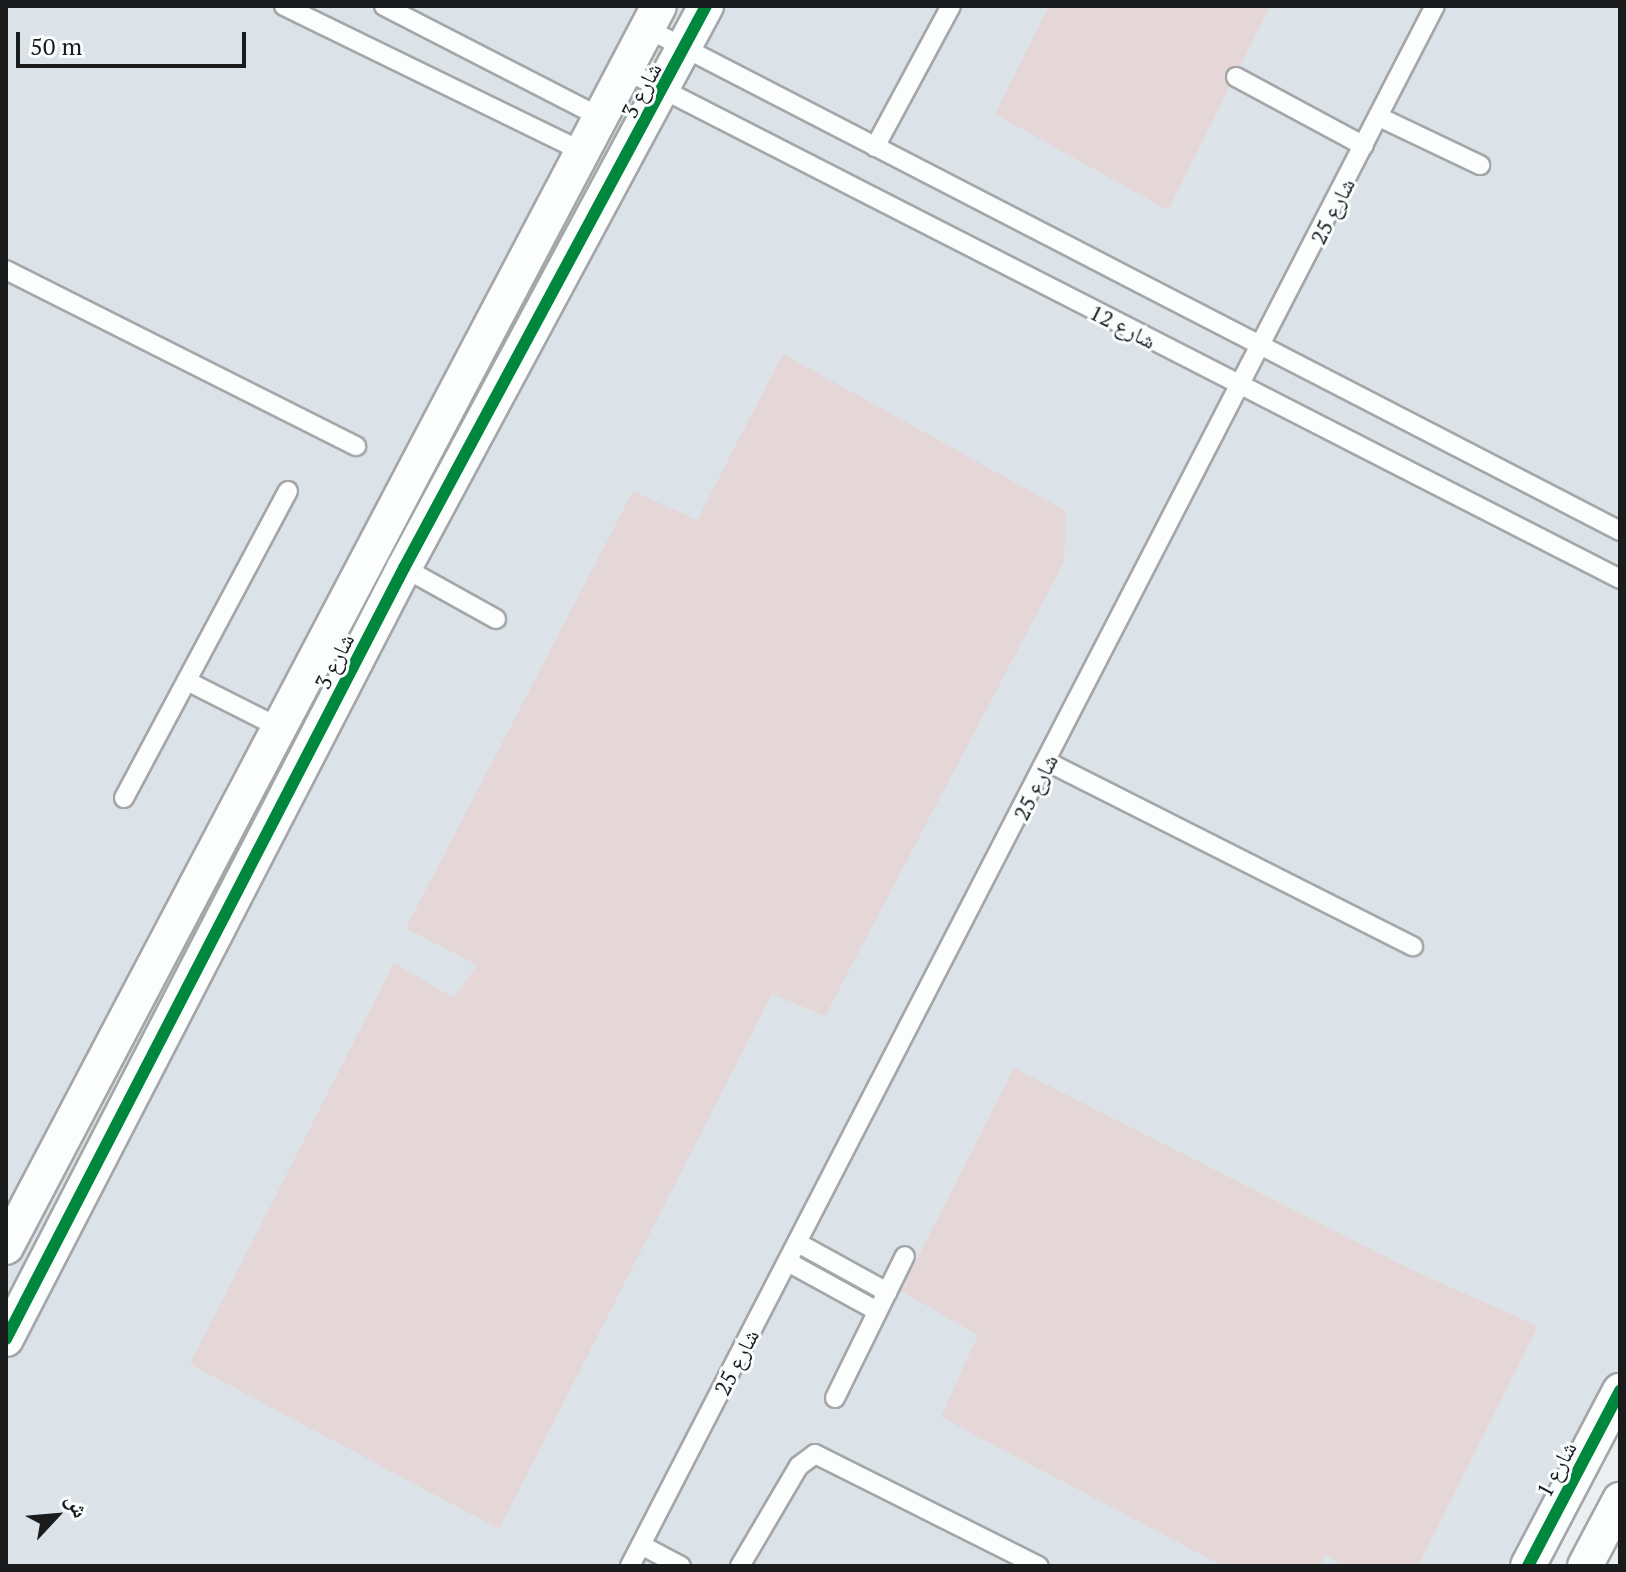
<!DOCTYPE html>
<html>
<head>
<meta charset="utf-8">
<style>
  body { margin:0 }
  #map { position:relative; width:1626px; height:1572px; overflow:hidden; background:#eceff2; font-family:"PT Serif","Noto Naskh Arabic",serif }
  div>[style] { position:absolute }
  .built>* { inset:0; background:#dbe3e9 }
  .building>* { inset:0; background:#e5d6d7 }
  .roads { filter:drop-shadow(2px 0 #a4a6a8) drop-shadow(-2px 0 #a4a6a8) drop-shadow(0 2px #a4a6a8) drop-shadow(0 -2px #a4a6a8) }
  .lane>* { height:18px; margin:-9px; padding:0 9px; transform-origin:9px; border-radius:9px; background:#fcfdfd }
  .street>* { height:34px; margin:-17px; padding:0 17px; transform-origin:17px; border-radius:17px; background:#fcfdfd }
  .cycleway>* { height:12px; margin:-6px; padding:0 6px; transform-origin:6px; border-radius:6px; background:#00873e }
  span { translate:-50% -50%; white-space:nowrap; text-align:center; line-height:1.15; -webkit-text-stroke:6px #fafdfe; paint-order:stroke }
  .street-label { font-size:22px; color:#191b1d }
  .frame { position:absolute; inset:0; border:8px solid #191b1d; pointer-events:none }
  .north { position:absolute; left:16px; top:1476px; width:80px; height:80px; -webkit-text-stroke:6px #fafdfe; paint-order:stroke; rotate:64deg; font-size:22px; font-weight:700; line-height:32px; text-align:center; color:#191b1d }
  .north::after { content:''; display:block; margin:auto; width:28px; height:36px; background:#191b1d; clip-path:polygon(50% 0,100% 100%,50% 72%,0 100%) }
  .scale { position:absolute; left:16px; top:32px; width:230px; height:36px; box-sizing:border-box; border:4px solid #191b1d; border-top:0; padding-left:10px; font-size:24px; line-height:28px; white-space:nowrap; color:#191b1d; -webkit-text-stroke:6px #fafdfe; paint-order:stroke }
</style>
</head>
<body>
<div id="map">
  <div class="built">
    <div style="clip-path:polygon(6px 6px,1620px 6px,1620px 1431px,1550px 1566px,6px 1566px)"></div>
  </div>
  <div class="building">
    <div style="clip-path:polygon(1049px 6px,1270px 6px,1168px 210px,995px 114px)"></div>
    <div style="clip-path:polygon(783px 354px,1066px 511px,1064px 562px,825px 1016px,772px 994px,499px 1529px,190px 1364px,394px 963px,454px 998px,477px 965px,406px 928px,633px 491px,697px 520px)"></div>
    <div style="clip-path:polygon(1014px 1068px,1412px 1270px,1538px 1326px,1418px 1566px,1343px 1566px,1326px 1554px,1320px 1566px,1223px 1566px,941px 1417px,978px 1335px,901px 1291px)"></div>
  </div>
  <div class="roads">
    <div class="lane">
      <div style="left:284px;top:6px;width:334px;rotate:26deg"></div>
      <div style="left:384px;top:6px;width:245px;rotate:27.2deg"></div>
      <div style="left:648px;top:29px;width:1094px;rotate:27.31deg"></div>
      <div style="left:627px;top:71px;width:1115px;rotate:27.09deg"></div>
      <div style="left:1236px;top:77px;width:145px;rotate:28.3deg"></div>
      <div style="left:1379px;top:117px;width:112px;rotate:25.4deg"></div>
      <div style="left:875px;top:147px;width:160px;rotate:-61.7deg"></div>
      <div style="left:6px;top:270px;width:392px;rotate:26.7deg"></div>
      <div style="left:399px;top:565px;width:111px;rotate:29.1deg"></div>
      <div style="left:187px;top:681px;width:102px;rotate:26.8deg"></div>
      <div style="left:1048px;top:762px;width:409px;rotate:26.8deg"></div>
      <div style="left:124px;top:798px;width:348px;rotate:-61.9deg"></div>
      <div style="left:798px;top:1243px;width:102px;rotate:28.8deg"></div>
      <div style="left:788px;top:1262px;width:102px;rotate:28.8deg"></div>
      <div style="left:835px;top:1398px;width:158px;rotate:-63.8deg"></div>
      <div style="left:641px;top:1545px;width:45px;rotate:27.7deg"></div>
      <div style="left:630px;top:1566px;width:1755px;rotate:-62.71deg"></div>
      <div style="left:740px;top:1566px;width:116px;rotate:-59.5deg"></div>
      <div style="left:799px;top:1466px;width:20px;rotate:-37deg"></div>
      <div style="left:815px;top:1454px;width:250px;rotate:26.6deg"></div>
    </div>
    <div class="street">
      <div style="left:6px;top:1247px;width:1402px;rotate:-62.25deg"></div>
      <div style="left:6px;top:1339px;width:868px;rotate:-62.7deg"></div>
      <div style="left:404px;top:568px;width:638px;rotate:-61.75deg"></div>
      <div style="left:1528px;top:1566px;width:198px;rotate:-62.3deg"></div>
      <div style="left:1585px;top:1566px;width:75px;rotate:-62.1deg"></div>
    </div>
  </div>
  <div class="cycleway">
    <div style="left:6px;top:1339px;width:868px;rotate:-62.7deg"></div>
    <div style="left:404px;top:568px;width:638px;rotate:-61.75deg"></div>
    <div style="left:1528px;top:1566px;width:198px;rotate:-62.3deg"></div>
  </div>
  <div class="street-label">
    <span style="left:641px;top:90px;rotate:-62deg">شارع 3</span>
    <span style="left:1332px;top:211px;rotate:-63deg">شارع 25</span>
    <span style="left:1123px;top:326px;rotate:27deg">شارع 12</span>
    <span style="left:334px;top:661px;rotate:-63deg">شارع 3</span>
    <span style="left:1035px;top:787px;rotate:-63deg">شارع 25</span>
    <span style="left:736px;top:1362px;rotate:-63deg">شارع 25</span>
    <span style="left:1556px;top:1469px;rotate:-62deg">شارع 1</span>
  </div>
  <div class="frame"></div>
  <div class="north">ش</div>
  <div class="scale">50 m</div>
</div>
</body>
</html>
